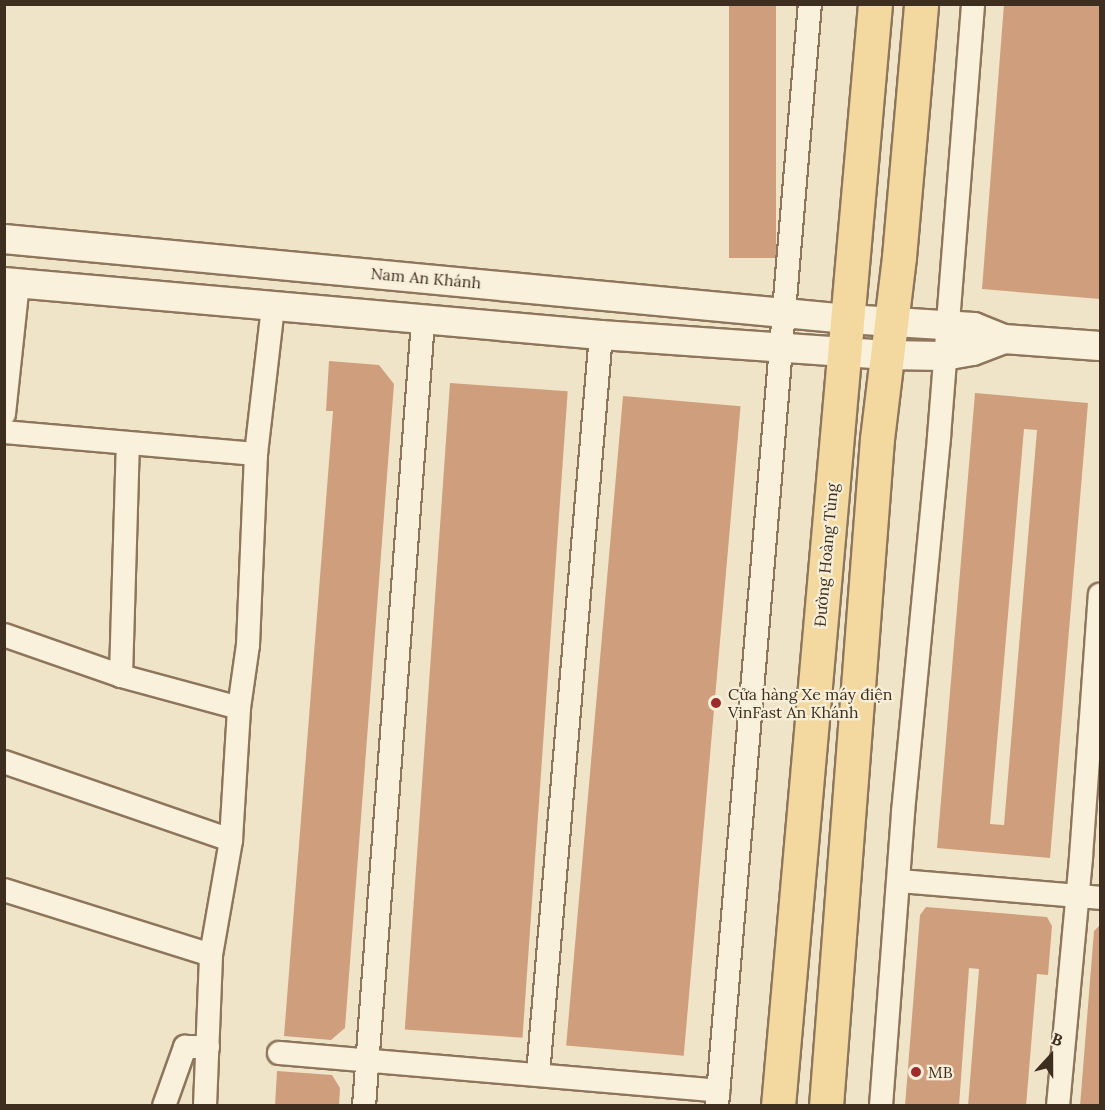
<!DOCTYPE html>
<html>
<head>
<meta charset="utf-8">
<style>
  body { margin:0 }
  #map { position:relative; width:1105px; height:1110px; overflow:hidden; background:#f0e4c8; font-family:Lora,serif }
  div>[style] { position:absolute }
  .building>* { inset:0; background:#cf9f7d; transform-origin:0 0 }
  .roads { filter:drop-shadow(2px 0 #8d765c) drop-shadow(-2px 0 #8d765c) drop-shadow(0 2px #8d765c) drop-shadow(0 -2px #8d765c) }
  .minor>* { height:22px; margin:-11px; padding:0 11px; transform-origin:11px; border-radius:11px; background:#faf1dc }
  .tertiary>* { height:28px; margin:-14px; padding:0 14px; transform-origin:14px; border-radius:14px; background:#faf1dc }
  .primary>* { height:33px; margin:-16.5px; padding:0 16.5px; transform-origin:16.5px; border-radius:16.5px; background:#f3d9a0 }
  .dots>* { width:16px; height:16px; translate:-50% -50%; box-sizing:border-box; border:3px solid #f7eed8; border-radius:50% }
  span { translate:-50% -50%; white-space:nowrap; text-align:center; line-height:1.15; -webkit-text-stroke:4.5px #f7eed8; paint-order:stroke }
  .street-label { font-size:16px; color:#3d2e20 }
  .poi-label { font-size:16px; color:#3d2e20 }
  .left { translate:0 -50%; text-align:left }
  .frame { position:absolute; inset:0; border:6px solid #3d2e20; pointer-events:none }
  .north { position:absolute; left:1021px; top:1026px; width:60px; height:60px; -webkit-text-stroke:4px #f7eed8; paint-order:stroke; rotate:21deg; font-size:16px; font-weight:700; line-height:24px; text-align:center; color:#3d2e20 }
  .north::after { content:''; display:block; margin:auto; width:21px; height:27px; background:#3d2e20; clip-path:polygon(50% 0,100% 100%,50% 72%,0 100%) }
</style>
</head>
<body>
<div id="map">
  <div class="building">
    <div style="left:729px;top:4px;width:47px;height:254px"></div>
    <div style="clip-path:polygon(1004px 4px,1100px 4px,1100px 299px,982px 289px)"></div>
    <div style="clip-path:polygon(329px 361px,379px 365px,394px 384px,345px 1028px,331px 1040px,284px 1036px,333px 411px,326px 411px)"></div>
    <div style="left:450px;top:383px;width:118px;height:648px;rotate:4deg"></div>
    <div style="clip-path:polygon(evenodd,975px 393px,1088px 403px,1050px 858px,937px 848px,975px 393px,1024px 429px,1037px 430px,1004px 825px,990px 824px,1024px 429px)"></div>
    <div style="left:623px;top:396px;width:118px;height:652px;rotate:5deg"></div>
    <div style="clip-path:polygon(926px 907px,1047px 917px,1052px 926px,1048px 975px,1037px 974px,1026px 1106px,968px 1106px,979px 969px,969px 968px,959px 1106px,905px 1106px,920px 915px)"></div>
    <div style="clip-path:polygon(1100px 925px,1100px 1106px,1080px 1106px,1094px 931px)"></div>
    <div style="clip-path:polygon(277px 1071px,332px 1075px,340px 1088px,339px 1106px,275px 1106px)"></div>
  </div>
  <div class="roads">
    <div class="minor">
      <div style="left:4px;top:414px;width:131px;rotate:-83.9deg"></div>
      <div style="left:4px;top:432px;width:253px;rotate:5deg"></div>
      <div style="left:4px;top:635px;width:124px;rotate:19.3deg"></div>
      <div style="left:121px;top:676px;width:122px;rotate:15.2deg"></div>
      <div style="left:121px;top:676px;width:233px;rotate:-88.3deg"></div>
      <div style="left:4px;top:762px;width:240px;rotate:19deg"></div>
      <div style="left:899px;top:881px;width:202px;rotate:4.8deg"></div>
      <div style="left:4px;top:890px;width:217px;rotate:17.4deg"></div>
      <div style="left:279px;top:1053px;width:441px;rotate:4.9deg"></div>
      <div style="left:538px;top:1074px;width:742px;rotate:-85.13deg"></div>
      <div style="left:164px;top:1106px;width:63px;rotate:-70.4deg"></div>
      <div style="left:185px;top:1047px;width:23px"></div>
      <div style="left:205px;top:1106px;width:151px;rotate:-87.7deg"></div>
      <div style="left:211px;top:955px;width:117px;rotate:-80.1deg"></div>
      <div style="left:231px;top:840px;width:132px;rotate:-86.5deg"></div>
      <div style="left:239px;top:708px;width:64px;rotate:-81.9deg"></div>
      <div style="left:248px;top:645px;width:191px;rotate:-87.6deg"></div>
      <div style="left:256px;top:454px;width:149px;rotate:-83.4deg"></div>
      <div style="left:364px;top:1106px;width:787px;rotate:-85.7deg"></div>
      <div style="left:717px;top:1106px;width:1106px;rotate:-85.18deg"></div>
      <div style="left:881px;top:1106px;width:295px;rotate:-85.7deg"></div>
      <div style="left:903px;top:812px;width:377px;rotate:-84.5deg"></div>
      <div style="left:939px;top:437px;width:434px;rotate:-85.5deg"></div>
      <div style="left:1058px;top:1106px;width:250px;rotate:-84.7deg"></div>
      <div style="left:1081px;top:857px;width:263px;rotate:-85.9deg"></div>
    </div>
    <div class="tertiary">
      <div style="left:4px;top:239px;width:847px;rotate:5.42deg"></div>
      <div style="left:847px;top:319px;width:127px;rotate:3.6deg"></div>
      <div style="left:974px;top:327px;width:32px;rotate:22deg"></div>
      <div style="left:1004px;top:339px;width:96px;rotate:4.2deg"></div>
      <div style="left:4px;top:282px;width:599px;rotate:5.07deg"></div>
      <div style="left:601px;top:335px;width:287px;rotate:4deg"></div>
      <div style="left:887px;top:355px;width:57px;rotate:1deg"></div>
      <div style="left:944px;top:356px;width:29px;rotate:-10deg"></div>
      <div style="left:973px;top:351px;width:33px;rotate:-21deg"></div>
    </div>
    <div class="primary">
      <div style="left:778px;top:1106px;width:1106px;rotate:-84.97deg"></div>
      <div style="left:826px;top:1106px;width:669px;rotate:-85.63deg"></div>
      <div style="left:877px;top:439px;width:183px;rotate:-83.1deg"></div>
      <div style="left:899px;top:257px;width:254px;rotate:-85deg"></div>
    </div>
  </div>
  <div class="dots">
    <div style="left:716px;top:703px;background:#9e2a2b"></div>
    <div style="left:916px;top:1072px;background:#9e2a2b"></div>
  </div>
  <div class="street-label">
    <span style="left:426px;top:278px;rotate:5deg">Nam An Khánh</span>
    <span style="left:826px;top:555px;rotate:-85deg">Đường Hoàng Tùng</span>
  </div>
  <div class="poi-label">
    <span class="left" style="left:728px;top:703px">Cửa hàng Xe máy điện<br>VinFast An Khánh</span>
    <span class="left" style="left:928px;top:1072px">MB</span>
  </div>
  <div class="frame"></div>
  <div class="north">B</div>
</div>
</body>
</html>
